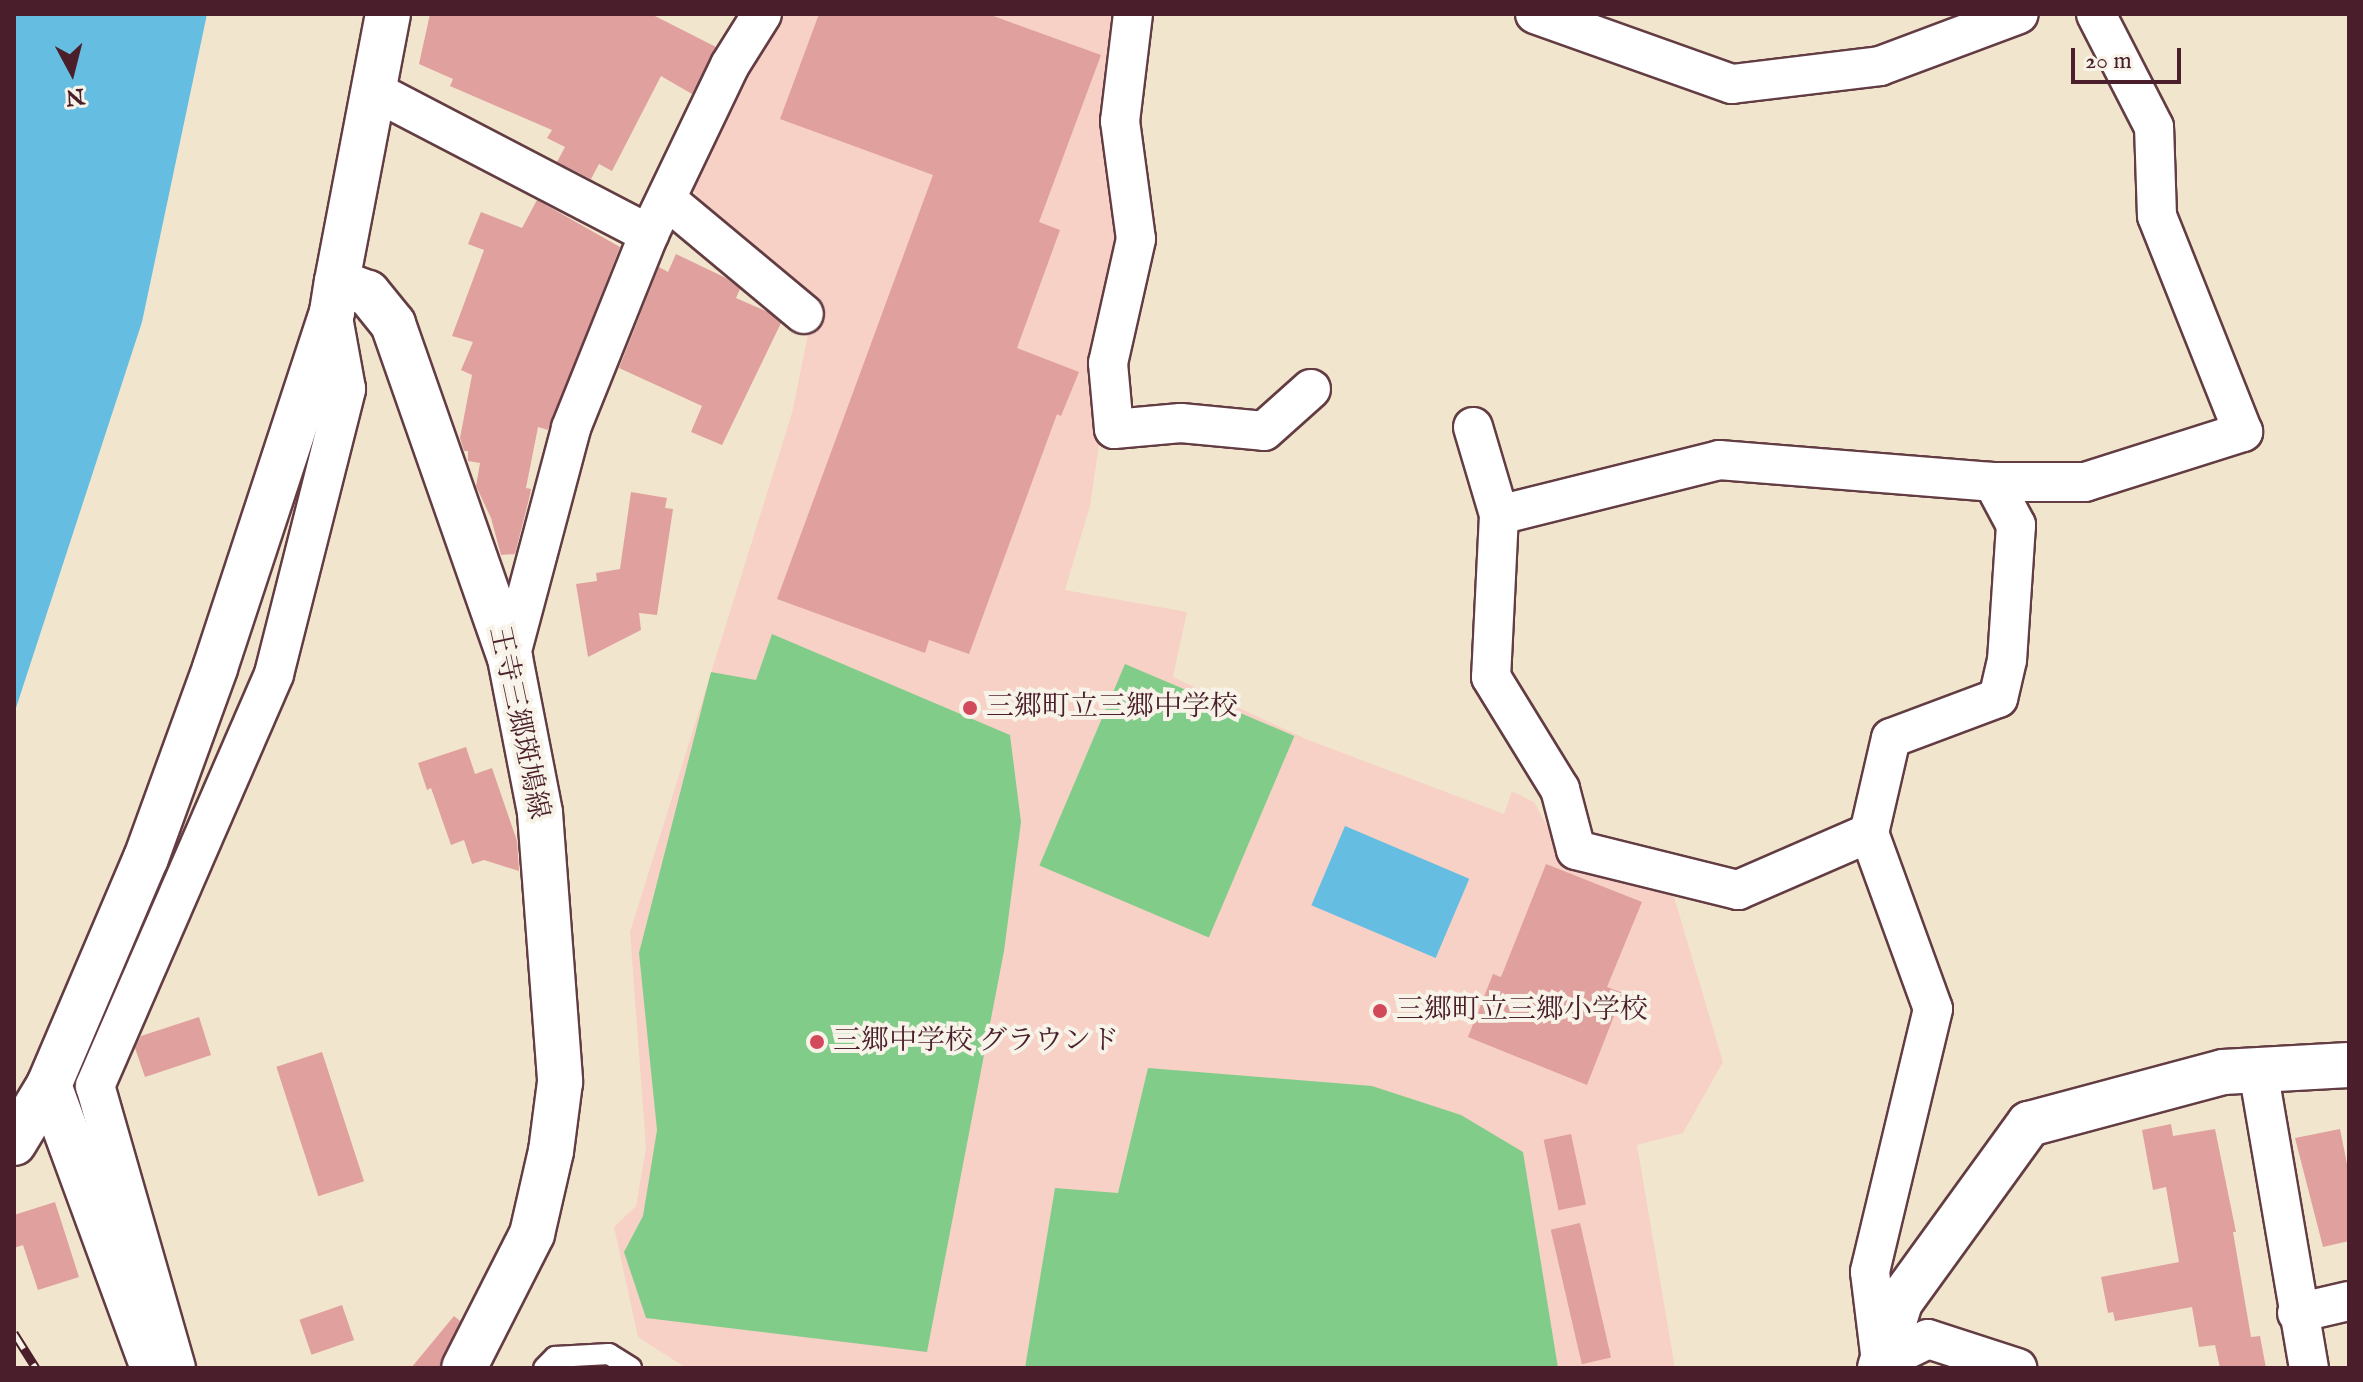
<!DOCTYPE html>
<html>
<head>
<meta charset="utf-8">
<style>
  body { margin:0 }
  #map { position:relative; width:2363px; height:1382px; overflow:hidden; background:#f1e6cd; font-family:"IM FELL English","Noto Serif JP",serif }
  div>[style] { position:absolute }
  .built>* { inset:0; background:#f7d1c6 }
  .green>* { inset:0; background:#82cc8a; transform-origin:0 0 }
  .water>* { inset:0; background:#65bde2; transform-origin:0 0 }
  .building>* { inset:0; background:#e0a09e; transform-origin:0 0 }
  .roads { filter:drop-shadow(2px 0 #633d43) drop-shadow(-2px 0 #633d43) drop-shadow(0 2px #633d43) drop-shadow(0 -2px #633d43) }
  .service>* { height:20px; margin:-10px; padding:0 10px; transform-origin:10px; border-radius:10px; background:#fff }
  .minor>* { height:38px; margin:-19px; padding:0 19px; transform-origin:19px; border-radius:19px; background:#fff }
  .tertiary>* { height:44px; margin:-22px; padding:0 22px; transform-origin:22px; border-radius:22px; background:#fff }
  .secondary>* { height:44px; margin:-22px; padding:0 22px; transform-origin:22px; border-radius:22px; background:#fff }
  .rail>* { height:9px; margin-top:-4.5px; transform-origin:0; background:repeating-linear-gradient(90deg,#f7f3e8 0 18px,#4a1f2b 0 36px); box-sizing:border-box; border-block:2px solid #4a1f2b }
  .dots>* { width:22px; height:22px; translate:-50% -50%; box-sizing:border-box; border:4px solid #f7f3e8; border-radius:50% }
  span { translate:-50% -50%; white-space:nowrap; text-align:center; line-height:1.15; -webkit-text-stroke:8px #f7f3e8; paint-order:stroke }
  .poi-label { font-size:28px; color:#4a1f2b }
  .left { translate:0 -50%; text-align:left }
  .street-label { font-size:28px; color:#4a1f2b }
  .frame { position:absolute; inset:0; border:16px solid #4a1f2b; pointer-events:none }
  .north { position:absolute; left:32px; top:32px; width:80px; height:80px; -webkit-text-stroke:6px #f7f3e8; paint-order:stroke; rotate:173deg; font-size:22px; font-weight:700; line-height:32px; text-align:center; color:#4a1f2b }
  .north::after { content:''; display:block; margin:auto; width:28px; height:36px; background:#4a1f2b; clip-path:polygon(50% 0,100% 100%,50% 72%,0 100%) }
  .scale { position:absolute; left:2071px; top:48px; width:110px; height:36px; box-sizing:border-box; border:4px solid #4a1f2b; border-top:0; padding-left:10px; font-size:24px; line-height:28px; white-space:nowrap; color:#4a1f2b; -webkit-text-stroke:6px #f7f3e8; paint-order:stroke }
</style>
</head>
<body>
<div id="map">
  <div class="built">
    <div style="clip-path:polygon(768px 14px,1123px 14px,1125px 245px,1087px 375px,1100px 438px,1090px 506px,1065px 590px,1187px 612px,1173px 677px,1306px 739px,1504px 814px,1512px 791px,1534px 802px,1564px 857px,1672px 890px,1723px 1062px,1683px 1133px,1637px 1145px,1675px 1368px,686px 1368px,638px 1337px,614px 1227px,636px 1206px,646px 1148px,630px 932px,792px 413px,816px 295px,725px 240px,684px 175px)"></div>
  </div>
  <div class="green">
    <div style="clip-path:polygon(772px 634px,1010px 735px,1021px 822px,1004px 951px,927px 1352px,646px 1318px,624px 1252px,643px 1216px,657px 1130px,639px 953px,711px 672px,756px 680px)"></div>
    <div style="left:1125px;top:664px;width:184px;height:219px;rotate:23deg"></div>
    <div style="clip-path:polygon(1148px 1068px,1372px 1086px,1461px 1115px,1523px 1152px,1558px 1368px,1025px 1368px,1055px 1188px,1118px 1193px)"></div>
  </div>
  <div class="water">
    <div style="clip-path:polygon(14px 14px,207px 14px,142px 322px,14px 714px)"></div>
    <div style="left:1345px;top:826px;width:135px;height:86px;rotate:23deg"></div>
  </div>
  <div class="building">
    <div style="clip-path:polygon(430px 14px,651px 14px,716px 47px,692px 94px,661px 76px,612px 171px,599px 164px,591px 179px,557px 162px,565px 147px,547px 138px,552px 130px,450px 86px,453px 79px,419px 64px)"></div>
    <div style="clip-path:polygon(819px 14px,988px 14px,1101px 55px,1039px 222px,1060px 230px,1017px 348px,1079px 372px,1061px 416px,1057px 414px,969px 654px,929px 640px,925px 653px,777px 599px,933px 175px,780px 119px)"></div>
    <div style="clip-path:polygon(537px 200px,620px 247px,548px 430px,538px 427px,526px 488px,531px 489px,530px 495px,515px 554px,501px 555px,491px 518px,476px 486px,480px 463px,468px 461px,468px 451px,464px 451px,460px 438px,472px 375px,461px 370px,473px 342px,452px 336px,484px 250px,468px 244px,481px 212px,522px 228px)"></div>
    <div style="clip-path:polygon(676px 254px,726px 278px,740px 289px,736px 298px,768px 312px,781px 323px,722px 445px,691px 432px,702px 406px,619px 368px,659px 267px,668px 272px)"></div>
    <div style="clip-path:polygon(631px 492px,667px 498px,665px 508px,673px 509px,657px 615px,639px 613px,641px 630px,588px 657px,576px 584px,597px 581px,596px 573px,620px 569px)"></div>
    <div style="clip-path:polygon(466px 747px,475px 774px,492px 768px,517px 841px,519px 871px,484px 860px,472px 864px,464px 840px,451px 845px,431px 788px,427px 790px,418px 763px)"></div>
    <div style="clip-path:polygon(1546px 864px,1642px 902px,1607px 987px,1623px 993px,1587px 1085px,1468px 1037px,1493px 974px,1501px 977px)"></div>
    <div style="clip-path:polygon(199px 1017px,211px 1055px,145px 1077px,135px 1048px,141px 1036px)"></div>
    <div style="left:322px;top:1052px;width:136px;height:48px;rotate:72deg"></div>
    <div style="clip-path:polygon(2171px 1124px,2173px 1136px,2215px 1129px,2236px 1232px,2233px 1232px,2251px 1337px,2260px 1336px,2266px 1368px,2220px 1368px,2215px 1345px,2199px 1347px,2192px 1307px,2115px 1321px,2113px 1312px,2108px 1313px,2101px 1277px,2179px 1262px,2166px 1187px,2153px 1190px,2142px 1130px)"></div>
    <div style="clip-path:polygon(2340px 1129px,2349px 1174px,2349px 1241px,2323px 1247px,2295px 1138px)"></div>
    <div style="left:1571px;top:1134px;width:72px;height:28px;rotate:78deg"></div>
    <div style="clip-path:polygon(55px 1202px,79px 1277px,38px 1290px,23px 1245px,14px 1248px,14px 1215px)"></div>
    <div style="left:1580px;top:1223px;width:138px;height:30px;rotate:77deg"></div>
    <div style="left:342px;top:1305px;width:37px;height:45px;rotate:71deg"></div>
    <div style="clip-path:polygon(454px 1316px,460px 1321px,439px 1368px,411px 1368px)"></div>
  </div>
  <div class="roads">
    <div class="service">
      <div style="left:544px;top:1368px;width:16px;rotate:-45deg"></div>
      <div style="left:555px;top:1357px;width:54px;rotate:-3.2deg"></div>
      <div style="left:609px;top:1354px;width:26px;rotate:32deg"></div>
    </div>
    <div class="minor">
      <div style="left:1133px;top:14px;width:108px;rotate:96.9deg"></div>
      <div style="left:1120px;top:121px;width:119px;rotate:82.3deg"></div>
      <div style="left:1136px;top:239px;width:127px;rotate:102.7deg"></div>
      <div style="left:1108px;top:363px;width:66px;rotate:84.8deg"></div>
      <div style="left:1114px;top:429px;width:67px;rotate:-5.1deg"></div>
      <div style="left:1181px;top:423px;width:83px;rotate:5.5deg"></div>
      <div style="left:1264px;top:431px;width:63px;rotate:-41.8deg"></div>
      <div style="left:1535px;top:14px;width:209px;rotate:19.6deg"></div>
      <div style="left:1732px;top:84px;width:149px;rotate:-6.9deg"></div>
      <div style="left:1880px;top:66px;width:148px;rotate:-20.5deg"></div>
      <div style="left:376px;top:92px;width:308px;rotate:27.5deg"></div>
      <div style="left:667px;top:200px;width:178px;rotate:39.8deg"></div>
      <div style="left:1473px;top:427px;width:92px;rotate:73.5deg"></div>
      <div style="left:1499px;top:515px;width:162px;rotate:92.8deg"></div>
      <div style="left:1491px;top:677px;width:132px;rotate:58.4deg"></div>
      <div style="left:1560px;top:789px;width:63px;rotate:75.3deg"></div>
      <div style="left:1576px;top:850px;width:167px;rotate:13.9deg"></div>
      <div style="left:1738px;top:890px;width:143px;rotate:-23.5deg"></div>
      <div style="left:1993px;top:482px;width:49px;rotate:61.9deg"></div>
      <div style="left:2016px;top:525px;width:135px;rotate:93.8deg"></div>
      <div style="left:2007px;top:660px;width:39px;rotate:103deg"></div>
      <div style="left:1998px;top:698px;width:114px;rotate:159.5deg"></div>
      <div style="left:1891px;top:738px;width:98px;rotate:103deg"></div>
      <div style="left:1869px;top:833px;width:187px;rotate:70deg"></div>
      <div style="left:1933px;top:1009px;width:270px;rotate:103.5deg"></div>
      <div style="left:1870px;top:1272px;width:91px;rotate:83deg"></div>
      <div style="left:1881px;top:1362px;width:52px;rotate:-26.1deg"></div>
      <div style="left:1928px;top:1339px;width:94px;rotate:18deg"></div>
      <div style="left:1499px;top:515px;width:227px;rotate:-14deg"></div>
      <div style="left:1719px;top:460px;width:275px;rotate:4.6deg"></div>
      <div style="left:1993px;top:482px;width:92px"></div>
      <div style="left:2085px;top:482px;width:166px;rotate:-17.6deg"></div>
      <div style="left:2243px;top:432px;width:232px;rotate:-111.7deg"></div>
      <div style="left:2157px;top:216px;width:89px;rotate:-91.9deg"></div>
      <div style="left:2154px;top:127px;width:127px;rotate:-117.2deg"></div>
      <div style="left:510px;top:658px;width:238px;rotate:-75.1deg"></div>
      <div style="left:571px;top:428px;width:209px;rotate:-68.1deg"></div>
      <div style="left:649px;top:234px;width:187px;rotate:-64.4deg"></div>
      <div style="left:730px;top:65px;width:60px;rotate:-57.9deg"></div>
      <div style="left:2258px;top:1070px;width:302px;rotate:80.3deg"></div>
      <div style="left:2297px;top:1313px;width:53px;rotate:-13deg"></div>
      <div style="left:176px;top:1368px;width:293px;rotate:-106deg"></div>
      <div style="left:95px;top:1086px;width:449px;rotate:-66.5deg"></div>
      <div style="left:274px;top:674px;width:294px;rotate:-75.8deg"></div>
      <div style="left:346px;top:389px;width:78px;rotate:-100.3deg"></div>
    </div>
    <div class="tertiary">
      <div style="left:49px;top:1085px;width:302px;rotate:69.8deg"></div>
      <div style="left:14px;top:1143px;width:68px;rotate:-58.9deg"></div>
      <div style="left:49px;top:1085px;width:247px;rotate:-66.9deg"></div>
      <div style="left:146px;top:858px;width:202px;rotate:-70deg"></div>
      <div style="left:215px;top:668px;width:375px;rotate:-71.8deg"></div>
      <div style="left:332px;top:312px;width:30px;rotate:-81deg"></div>
      <div style="left:1880px;top:1368px;width:69px;rotate:-73.1deg"></div>
      <div style="left:1900px;top:1302px;width:220px;rotate:-54.1deg"></div>
      <div style="left:2029px;top:1124px;width:201px;rotate:-15deg"></div>
      <div style="left:2223px;top:1072px;width:126px;rotate:-3.2deg"></div>
    </div>
    <div class="secondary">
      <div style="left:388px;top:14px;width:273px;rotate:100.8deg"></div>
      <div style="left:337px;top:282px;width:33px;rotate:20deg"></div>
      <div style="left:368px;top:293px;width:40px;rotate:51deg"></div>
      <div style="left:393px;top:324px;width:354px;rotate:70.7deg"></div>
      <div style="left:510px;top:658px;width:158px;rotate:79deg"></div>
      <div style="left:540px;top:813px;width:270px;rotate:85.7deg"></div>
      <div style="left:560px;top:1082px;width:70px;rotate:97.4deg"></div>
      <div style="left:551px;top:1151px;width:85px;rotate:102.9deg"></div>
      <div style="left:532px;top:1234px;width:150px;rotate:116.9deg"></div>
    </div>
  </div>
  <div class="rail">
    <div style="left:14px;top:1333px;width:41px;rotate:57.8deg"></div>
  </div>
  <div class="dots">
    <div style="left:970px;top:708px;background:#d1495b"></div>
    <div style="left:1380px;top:1011px;background:#d1495b"></div>
    <div style="left:817px;top:1042px;background:#d1495b"></div>
  </div>
  <div class="poi-label">
    <span class="left" style="left:986px;top:708px">三郷町立三郷中学校</span>
    <span class="left" style="left:1396px;top:1011px">三郷町立三郷小学校</span>
    <span class="left" style="left:833px;top:1042px">三郷中学校 グラウンド</span>
  </div>
  <div class="street-label">
    <span style="left:518px;top:723px;rotate:78deg">王寺三郷斑鳩線</span>
  </div>
  <div class="frame"></div>
  <div class="north">N</div>
  <div class="scale">20 m</div>
</div>
</body>
</html>
